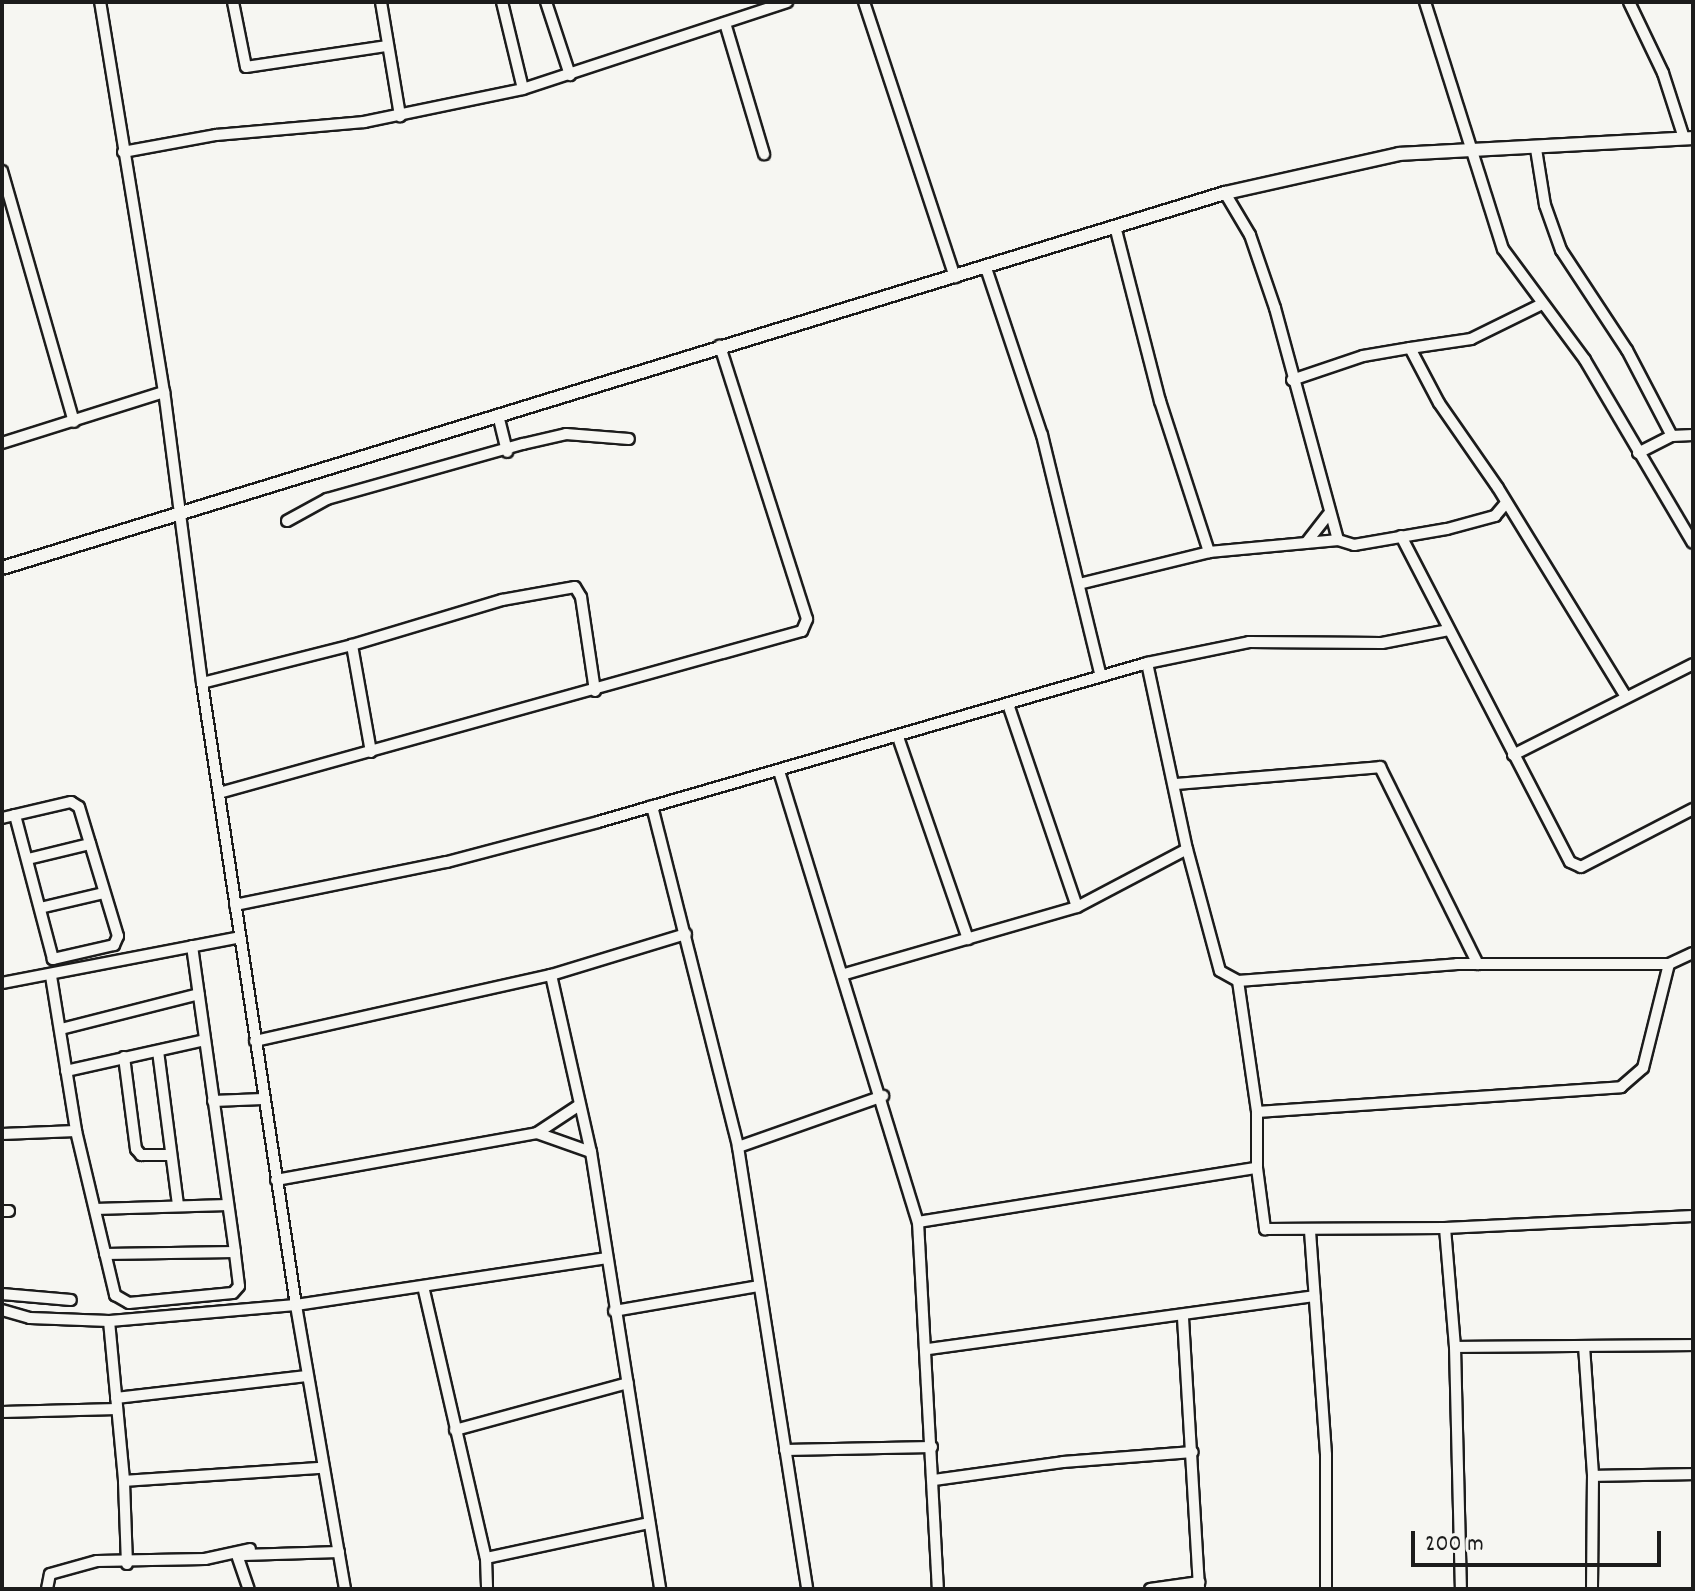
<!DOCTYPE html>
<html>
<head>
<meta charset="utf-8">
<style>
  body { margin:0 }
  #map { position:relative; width:1695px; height:1591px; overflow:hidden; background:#f6f6f2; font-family:Dekko,sans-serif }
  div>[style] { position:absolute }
  .roads { filter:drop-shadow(2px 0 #1c1c1c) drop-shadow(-2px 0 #1c1c1c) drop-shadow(0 2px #1c1c1c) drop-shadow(0 -2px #1c1c1c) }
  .minor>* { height:10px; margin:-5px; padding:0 5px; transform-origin:5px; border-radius:5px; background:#f6f6f2 }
  .tertiary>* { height:12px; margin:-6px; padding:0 6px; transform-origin:6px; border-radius:6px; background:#f6f6f2 }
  span { translate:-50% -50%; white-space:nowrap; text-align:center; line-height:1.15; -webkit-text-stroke:7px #f6f6f2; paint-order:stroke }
  .frame { position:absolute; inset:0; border:4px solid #1c1c1c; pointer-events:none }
  .scale { position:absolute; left:1411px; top:1531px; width:250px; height:36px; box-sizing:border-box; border:4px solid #1c1c1c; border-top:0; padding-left:10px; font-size:24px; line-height:28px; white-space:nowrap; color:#1c1c1c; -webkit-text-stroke:6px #f6f6f2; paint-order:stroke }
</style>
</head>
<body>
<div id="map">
  <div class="roads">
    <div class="minor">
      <div style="left:233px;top:2px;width:66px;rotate:78.7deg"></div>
      <div style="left:246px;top:67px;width:143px;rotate:-8.5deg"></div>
      <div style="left:381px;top:2px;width:116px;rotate:80.5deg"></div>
      <div style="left:502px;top:2px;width:89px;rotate:76.4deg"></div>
      <div style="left:546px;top:2px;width:77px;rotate:71.8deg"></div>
      <div style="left:864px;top:2px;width:290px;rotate:71.7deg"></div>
      <div style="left:1425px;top:2px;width:259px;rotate:72.5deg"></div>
      <div style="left:1503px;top:249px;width:138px;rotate:53.5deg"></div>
      <div style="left:1585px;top:360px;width:212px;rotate:59.5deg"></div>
      <div style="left:1629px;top:2px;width:79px;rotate:64.4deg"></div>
      <div style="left:1663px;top:73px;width:68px;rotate:72.1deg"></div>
      <div style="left:725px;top:23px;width:137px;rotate:73.4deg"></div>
      <div style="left:1536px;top:149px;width:57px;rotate:80.9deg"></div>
      <div style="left:1545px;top:205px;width:48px;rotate:70.4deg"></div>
      <div style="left:1561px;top:250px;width:120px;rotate:56.6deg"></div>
      <div style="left:1627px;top:350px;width:97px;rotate:62.4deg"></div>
      <div style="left:1672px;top:436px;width:21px;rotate:-3deg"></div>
      <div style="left:123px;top:152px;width:95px;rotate:-10.4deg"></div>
      <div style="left:216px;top:135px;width:149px;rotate:-5deg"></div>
      <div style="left:364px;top:122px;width:162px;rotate:-11.7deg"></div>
      <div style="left:523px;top:89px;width:278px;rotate:-18.2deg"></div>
      <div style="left:2px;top:171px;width:261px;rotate:74deg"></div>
      <div style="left:1225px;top:193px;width:49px;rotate:59.2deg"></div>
      <div style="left:1250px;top:235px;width:77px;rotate:71.1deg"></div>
      <div style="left:1275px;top:308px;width:240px;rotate:74.8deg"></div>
      <div style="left:1116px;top:230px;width:177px;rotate:75.6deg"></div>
      <div style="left:1160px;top:401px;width:159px;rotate:72deg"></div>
      <div style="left:986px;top:268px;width:176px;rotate:71.5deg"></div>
      <div style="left:1042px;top:435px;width:245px;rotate:76.3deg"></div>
      <div style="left:1410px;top:348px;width:62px;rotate:-8.4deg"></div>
      <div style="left:1471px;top:339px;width:77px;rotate:-26.2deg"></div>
      <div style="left:1292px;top:380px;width:75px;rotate:-18.7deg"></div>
      <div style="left:1363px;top:356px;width:48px;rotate:-9.7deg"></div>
      <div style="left:1410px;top:348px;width:62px;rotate:62.2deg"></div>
      <div style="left:1439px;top:403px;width:103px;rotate:55.2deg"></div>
      <div style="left:1498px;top:488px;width:245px;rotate:58.5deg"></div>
      <div style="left:498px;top:415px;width:38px;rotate:76deg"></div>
      <div style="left:2px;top:443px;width:170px;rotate:-17.5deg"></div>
      <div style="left:1638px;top:453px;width:38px;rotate:-27deg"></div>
      <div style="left:287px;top:521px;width:46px;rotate:-28.8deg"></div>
      <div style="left:327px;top:499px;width:204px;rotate:-15.7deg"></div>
      <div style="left:523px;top:444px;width:44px;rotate:-13.1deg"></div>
      <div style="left:566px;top:434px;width:63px;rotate:4.5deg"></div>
      <div style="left:1401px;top:536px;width:367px;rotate:62.6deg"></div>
      <div style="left:1570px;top:862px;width:12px;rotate:24deg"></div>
      <div style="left:1581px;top:867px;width:126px;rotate:-27.4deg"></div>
      <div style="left:1306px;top:543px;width:36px;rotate:-52deg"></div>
      <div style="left:1079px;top:584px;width:134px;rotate:-13.8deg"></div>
      <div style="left:1209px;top:552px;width:130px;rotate:-5.3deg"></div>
      <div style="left:1338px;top:540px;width:17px;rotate:17deg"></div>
      <div style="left:1354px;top:545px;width:94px;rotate:-9.8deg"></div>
      <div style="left:1447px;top:529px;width:50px;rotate:-15.2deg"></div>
      <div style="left:1495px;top:516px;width:17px;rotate:-50deg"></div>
      <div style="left:1147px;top:663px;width:104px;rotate:-11.6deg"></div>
      <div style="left:1249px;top:642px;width:133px;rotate:0.4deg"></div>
      <div style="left:1382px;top:643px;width:68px;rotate:-11deg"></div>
      <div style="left:202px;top:683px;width:155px;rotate:-14.2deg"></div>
      <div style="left:1008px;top:704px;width:214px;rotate:71.2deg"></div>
      <div style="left:898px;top:737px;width:214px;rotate:70.9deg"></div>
      <div style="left:371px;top:752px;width:109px;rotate:-100.1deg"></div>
      <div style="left:352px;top:645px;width:157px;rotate:-16.7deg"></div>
      <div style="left:502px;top:600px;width:74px;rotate:-10.1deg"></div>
      <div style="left:575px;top:587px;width:12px;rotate:59deg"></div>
      <div style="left:581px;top:597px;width:95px;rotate:81.5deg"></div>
      <div style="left:1513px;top:755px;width:202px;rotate:-26.8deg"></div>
      <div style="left:779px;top:771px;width:472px;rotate:72.9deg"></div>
      <div style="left:918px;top:1222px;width:368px;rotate:86.9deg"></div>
      <div style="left:1175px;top:784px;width:206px;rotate:-4.7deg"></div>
      <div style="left:1380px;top:767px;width:220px;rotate:63.6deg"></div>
      <div style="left:219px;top:793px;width:605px;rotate:-15.53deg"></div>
      <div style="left:802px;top:631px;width:13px;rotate:-67deg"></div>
      <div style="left:807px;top:619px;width:287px;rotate:-107.7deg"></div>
      <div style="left:652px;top:806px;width:352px;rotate:75.8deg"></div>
      <div style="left:738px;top:1147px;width:447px;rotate:81.1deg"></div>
      <div style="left:2px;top:818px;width:71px;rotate:-13.1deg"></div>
      <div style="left:71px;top:802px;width:9px;rotate:32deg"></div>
      <div style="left:79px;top:807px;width:135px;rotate:73.2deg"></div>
      <div style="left:118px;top:936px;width:10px;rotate:114deg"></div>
      <div style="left:114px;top:945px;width:63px;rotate:167.1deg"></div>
      <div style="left:53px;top:959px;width:149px;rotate:-104.8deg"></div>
      <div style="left:28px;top:859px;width:64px;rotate:-13.6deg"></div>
      <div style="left:235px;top:905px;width:216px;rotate:-11.5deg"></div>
      <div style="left:447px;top:862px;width:156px;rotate:-14.8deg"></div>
      <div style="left:598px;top:822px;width:572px;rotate:-16.15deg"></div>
      <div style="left:1147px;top:663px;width:190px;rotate:77.9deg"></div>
      <div style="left:1187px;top:849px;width:126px;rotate:74.9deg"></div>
      <div style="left:1220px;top:971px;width:21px;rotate:29deg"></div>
      <div style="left:1238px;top:981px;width:132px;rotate:81.7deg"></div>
      <div style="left:1257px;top:1112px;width:56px;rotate:90deg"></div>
      <div style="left:40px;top:908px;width:66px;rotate:-13.2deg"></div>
      <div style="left:845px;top:974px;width:241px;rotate:-16.1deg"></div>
      <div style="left:1077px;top:907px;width:124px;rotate:-27.8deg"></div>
      <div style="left:551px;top:975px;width:181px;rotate:77.3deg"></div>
      <div style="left:591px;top:1152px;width:442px;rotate:81deg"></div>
      <div style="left:51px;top:976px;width:157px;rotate:80.8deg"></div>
      <div style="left:76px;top:1131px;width:169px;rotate:76.6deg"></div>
      <div style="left:115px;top:1295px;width:16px;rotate:30deg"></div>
      <div style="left:129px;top:1303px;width:104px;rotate:-5.5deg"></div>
      <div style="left:233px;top:1293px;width:9px;rotate:-49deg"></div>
      <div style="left:239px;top:1286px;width:34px;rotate:-97deg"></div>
      <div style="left:235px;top:1252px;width:309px;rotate:-98deg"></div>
      <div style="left:1238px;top:981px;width:220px;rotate:-4.4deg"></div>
      <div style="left:1457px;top:964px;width:212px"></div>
      <div style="left:2px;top:983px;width:242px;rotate:-10.9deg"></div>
      <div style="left:61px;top:1029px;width:142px;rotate:-14.2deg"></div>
      <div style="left:255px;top:1041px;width:303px;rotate:-12.6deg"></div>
      <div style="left:551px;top:975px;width:141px;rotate:-16.9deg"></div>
      <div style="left:158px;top:1051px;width:156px;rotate:82.6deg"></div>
      <div style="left:124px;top:1057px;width:93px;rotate:82.6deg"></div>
      <div style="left:136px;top:1149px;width:8px;rotate:50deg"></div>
      <div style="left:141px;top:1155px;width:30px"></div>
      <div style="left:66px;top:1071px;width:142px;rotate:-12.6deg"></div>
      <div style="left:213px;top:1101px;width:50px;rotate:-2.3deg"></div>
      <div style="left:1257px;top:1112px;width:365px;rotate:-3.9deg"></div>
      <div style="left:1621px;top:1087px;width:29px;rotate:-41deg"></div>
      <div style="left:1643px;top:1068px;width:107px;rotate:-76deg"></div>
      <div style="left:1669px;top:964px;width:26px;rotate:-25deg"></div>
      <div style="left:537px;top:1133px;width:57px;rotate:19.4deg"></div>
      <div style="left:2px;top:1134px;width:74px;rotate:-2.3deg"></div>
      <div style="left:738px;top:1147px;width:154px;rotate:-19.4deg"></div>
      <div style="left:276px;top:1180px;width:265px;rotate:-10.2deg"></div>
      <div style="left:537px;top:1133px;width:49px;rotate:-33.4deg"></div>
      <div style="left:95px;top:1209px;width:133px;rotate:-1.7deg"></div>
      <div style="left:2px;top:1211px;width:7px"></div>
      <div style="left:918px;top:1222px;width:343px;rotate:-9.1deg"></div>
      <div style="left:1257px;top:1168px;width:62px;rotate:82.5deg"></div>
      <div style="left:1265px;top:1229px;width:180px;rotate:-0.3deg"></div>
      <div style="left:1445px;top:1228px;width:248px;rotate:-2.8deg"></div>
      <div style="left:1445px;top:1228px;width:119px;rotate:85.2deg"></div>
      <div style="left:1455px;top:1347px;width:242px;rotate:88.6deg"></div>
      <div style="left:1310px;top:1231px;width:225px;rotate:85.9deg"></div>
      <div style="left:1326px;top:1455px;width:134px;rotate:90deg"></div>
      <div style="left:105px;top:1254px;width:130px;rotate:-0.9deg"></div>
      <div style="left:423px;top:1286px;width:279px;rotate:77deg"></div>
      <div style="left:486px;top:1558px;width:31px;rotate:88deg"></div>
      <div style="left:2px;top:1294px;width:69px;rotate:5deg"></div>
      <div style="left:2px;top:1310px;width:29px;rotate:16deg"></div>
      <div style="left:30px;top:1318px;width:79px;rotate:2.2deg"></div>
      <div style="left:109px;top:1321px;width:188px;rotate:-4.9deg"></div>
      <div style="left:296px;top:1305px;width:629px;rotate:-98.59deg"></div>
      <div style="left:202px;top:683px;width:293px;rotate:-97.4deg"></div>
      <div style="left:164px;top:392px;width:395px;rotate:-99.3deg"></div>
      <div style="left:614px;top:1311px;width:147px;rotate:-9.8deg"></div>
      <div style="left:1183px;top:1318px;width:271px;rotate:86.6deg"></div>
      <div style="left:109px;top:1321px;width:161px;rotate:84.6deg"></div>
      <div style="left:1584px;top:1346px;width:130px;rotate:86deg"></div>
      <div style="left:1455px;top:1347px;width:238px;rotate:-0.5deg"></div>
      <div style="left:928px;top:1349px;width:390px;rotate:-7.8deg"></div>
      <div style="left:116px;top:1398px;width:192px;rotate:-6.6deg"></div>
      <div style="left:2px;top:1412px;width:115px;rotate:-1.5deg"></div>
      <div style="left:455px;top:1430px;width:179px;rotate:-15.2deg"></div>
      <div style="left:785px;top:1450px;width:147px;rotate:-1.2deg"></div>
      <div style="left:934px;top:1480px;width:130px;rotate:-7.9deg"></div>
      <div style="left:1063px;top:1462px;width:130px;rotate:-4.4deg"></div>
      <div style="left:237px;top:1555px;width:36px;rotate:71deg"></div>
      <div style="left:243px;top:1555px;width:96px;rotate:-1.8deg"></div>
      <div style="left:486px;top:1558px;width:167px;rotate:-12.1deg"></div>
      <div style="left:127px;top:1564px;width:83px;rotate:-92.1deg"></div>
      <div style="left:124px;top:1481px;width:197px;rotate:-3.8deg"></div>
      <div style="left:47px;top:1589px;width:15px;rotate:-79deg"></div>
      <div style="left:50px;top:1574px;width:49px;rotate:-15.5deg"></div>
      <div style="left:97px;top:1561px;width:108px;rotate:-1.1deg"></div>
      <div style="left:205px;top:1559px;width:46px;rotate:-12.5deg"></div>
      <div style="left:345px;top:1589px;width:288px;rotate:-99.8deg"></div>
      <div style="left:296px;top:1305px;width:313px;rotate:-8.6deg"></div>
      <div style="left:1150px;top:1589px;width:50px;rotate:-8deg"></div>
      <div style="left:1592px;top:1589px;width:113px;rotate:-89.5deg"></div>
      <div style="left:1593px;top:1476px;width:100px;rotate:-1.1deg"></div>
    </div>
    <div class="tertiary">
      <div style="left:2px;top:568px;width:1279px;rotate:-17.05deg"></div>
      <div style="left:1225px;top:193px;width:178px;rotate:-12.6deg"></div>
      <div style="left:1399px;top:154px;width:294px;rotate:-3.1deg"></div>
    </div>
  </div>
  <div class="frame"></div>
  <div class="scale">200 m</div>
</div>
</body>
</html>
